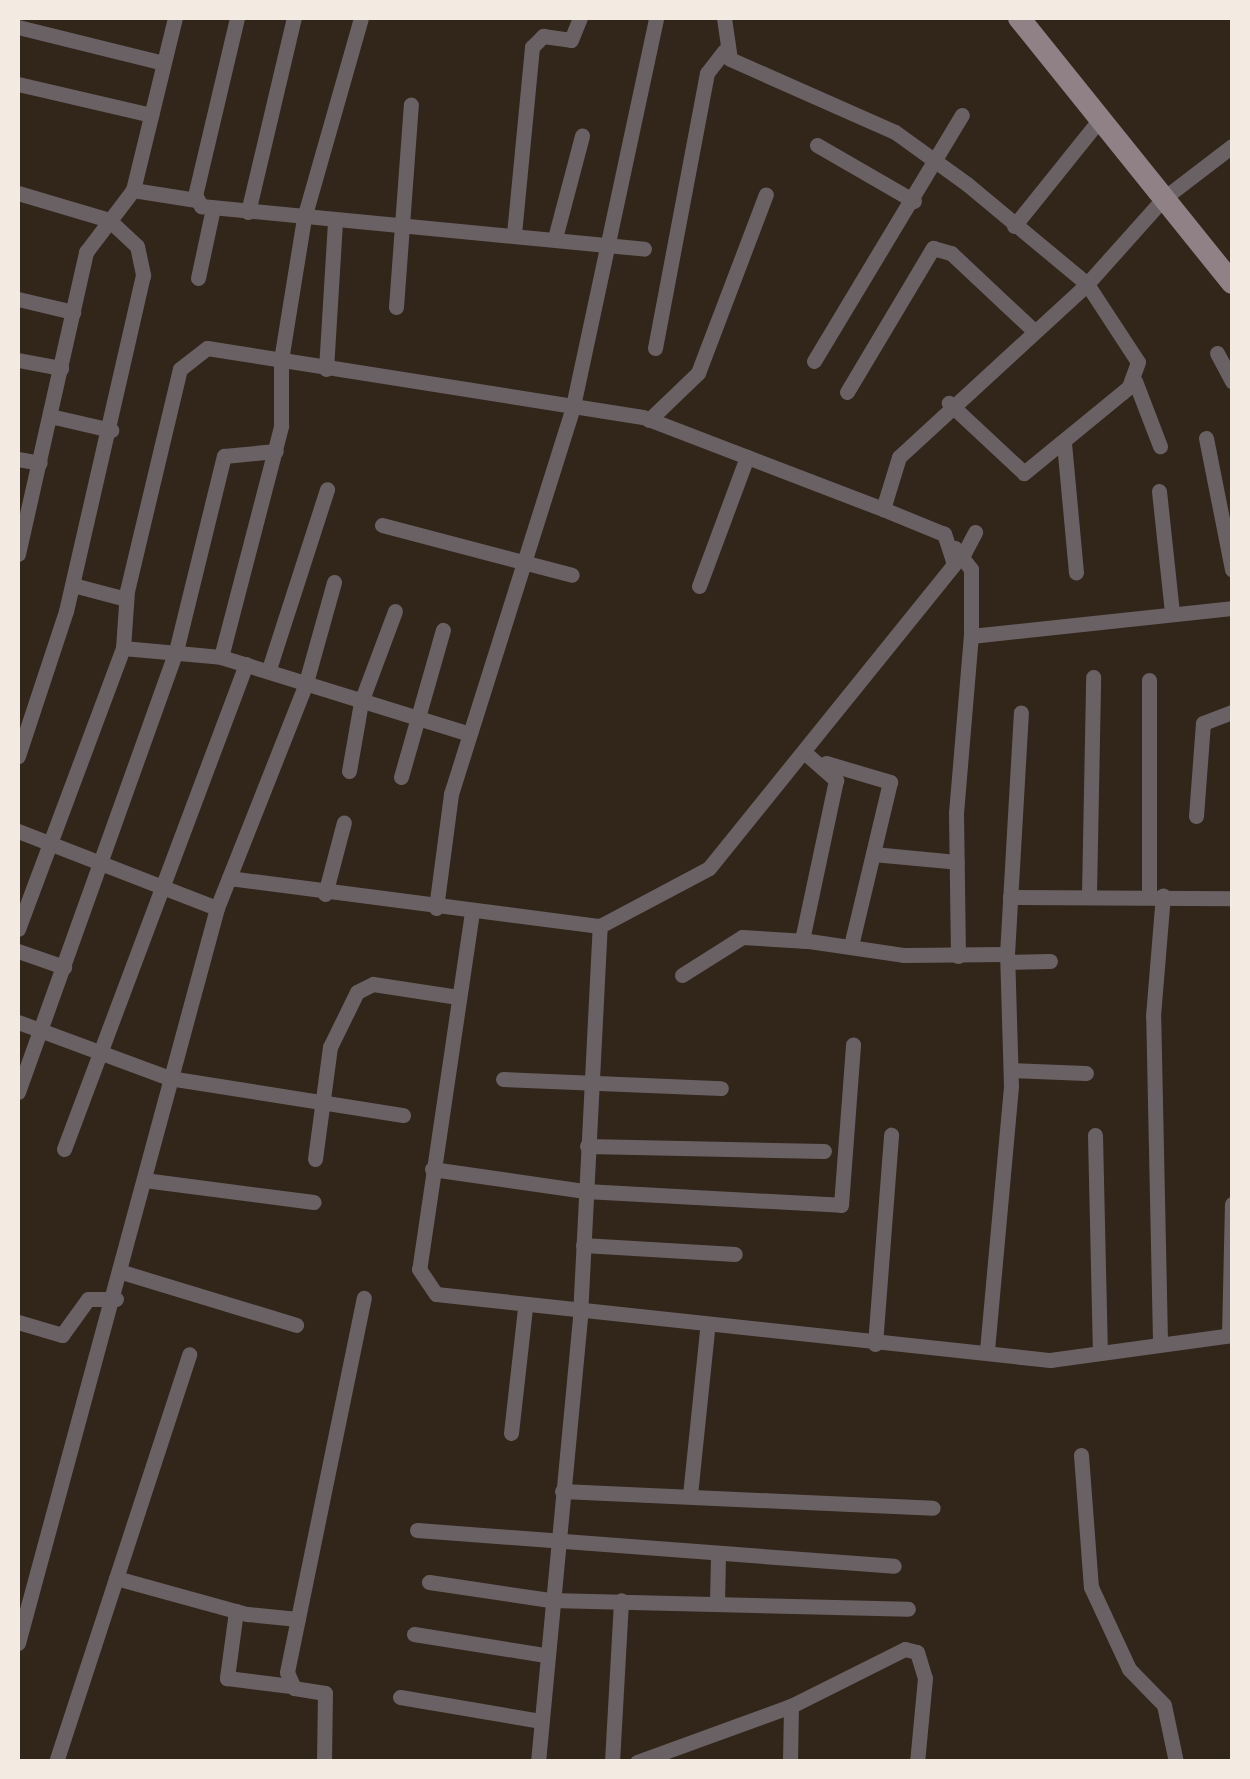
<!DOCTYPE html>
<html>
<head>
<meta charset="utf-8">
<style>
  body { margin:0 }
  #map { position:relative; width:1250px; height:1779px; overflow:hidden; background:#32251a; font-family:"Fira Sans",sans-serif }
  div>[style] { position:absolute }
  .street>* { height:15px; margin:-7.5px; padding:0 7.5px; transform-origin:7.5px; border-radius:7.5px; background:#6a6165 }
  .secondary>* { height:22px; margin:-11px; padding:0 11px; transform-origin:11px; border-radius:11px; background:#908187 }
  span { translate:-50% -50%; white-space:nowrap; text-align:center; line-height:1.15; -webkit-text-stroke:10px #150f0a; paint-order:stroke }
  .frame { position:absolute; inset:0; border:20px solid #f3eae2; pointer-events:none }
</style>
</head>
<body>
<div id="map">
  <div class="street">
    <div style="left:237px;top:18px;width:182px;rotate:103.3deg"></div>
    <div style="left:195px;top:195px;width:13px;rotate:61deg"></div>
    <div style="left:201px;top:206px;width:445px;rotate:5.5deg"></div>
    <div style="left:724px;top:18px;width:41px;rotate:81.7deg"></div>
    <div style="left:730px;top:59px;width:180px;rotate:23.9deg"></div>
    <div style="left:895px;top:132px;width:89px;rotate:35.8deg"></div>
    <div style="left:967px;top:184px;width:156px;rotate:39.8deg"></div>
    <div style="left:1087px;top:284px;width:93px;rotate:56.8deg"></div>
    <div style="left:1138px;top:362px;width:27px;rotate:110deg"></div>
    <div style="left:1129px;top:387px;width:136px;rotate:140.7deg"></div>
    <div style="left:1024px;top:473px;width:103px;rotate:-137deg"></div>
    <div style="left:18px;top:27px;width:149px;rotate:13.9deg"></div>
    <div style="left:18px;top:84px;width:137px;rotate:13.1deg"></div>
    <div style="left:817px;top:145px;width:112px;rotate:30deg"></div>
    <div style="left:133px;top:190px;width:64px;rotate:9deg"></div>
    <div style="left:18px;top:193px;width:95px;rotate:16.5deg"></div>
    <div style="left:109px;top:220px;width:38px;rotate:43deg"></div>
    <div style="left:137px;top:246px;width:30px;rotate:78deg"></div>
    <div style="left:143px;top:275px;width:345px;rotate:102.9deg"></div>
    <div style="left:66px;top:611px;width:153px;rotate:108.3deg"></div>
    <div style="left:248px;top:212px;width:199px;rotate:-76.7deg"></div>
    <div style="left:1014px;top:226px;width:137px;rotate:-51.2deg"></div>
    <div style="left:514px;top:234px;width:188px;rotate:-84.5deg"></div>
    <div style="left:532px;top:47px;width:16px;rotate:-45deg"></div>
    <div style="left:543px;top:36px;width:28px;rotate:8deg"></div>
    <div style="left:571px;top:40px;width:24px;rotate:-68deg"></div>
    <div style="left:555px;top:238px;width:106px;rotate:-75.2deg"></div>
    <div style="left:198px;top:278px;width:72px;rotate:-77.9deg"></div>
    <div style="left:18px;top:299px;width:57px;rotate:13.3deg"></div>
    <div style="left:396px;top:307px;width:203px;rotate:-85.8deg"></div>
    <div style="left:655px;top:348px;width:280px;rotate:-79.3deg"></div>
    <div style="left:707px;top:73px;width:28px;rotate:-52deg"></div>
    <div style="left:1217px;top:353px;width:32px;rotate:62deg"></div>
    <div style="left:18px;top:360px;width:44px;rotate:10.5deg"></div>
    <div style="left:814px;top:361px;width:287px;rotate:-59deg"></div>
    <div style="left:326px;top:369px;width:149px;rotate:-86.5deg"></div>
    <div style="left:1135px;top:381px;width:70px;rotate:69deg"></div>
    <div style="left:847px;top:392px;width:168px;rotate:-59.2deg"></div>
    <div style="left:933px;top:248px;width:19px;rotate:16deg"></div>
    <div style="left:951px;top:253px;width:110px;rotate:43.2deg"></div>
    <div style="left:50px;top:416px;width:63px;rotate:12.9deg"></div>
    <div style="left:649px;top:420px;width:68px;rotate:-43.8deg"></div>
    <div style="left:698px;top:373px;width:191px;rotate:-69.2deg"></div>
    <div style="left:1206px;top:438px;width:134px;rotate:78.8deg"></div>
    <div style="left:1064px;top:443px;width:130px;rotate:84.7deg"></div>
    <div style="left:18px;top:459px;width:22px;rotate:10deg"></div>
    <div style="left:1159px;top:491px;width:122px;rotate:83.9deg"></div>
    <div style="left:382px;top:525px;width:196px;rotate:14.7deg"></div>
    <div style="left:955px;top:548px;width:26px;rotate:53deg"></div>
    <div style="left:971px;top:569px;width:67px;rotate:90deg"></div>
    <div style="left:18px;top:554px;width:310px;rotate:-77.3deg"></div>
    <div style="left:86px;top:252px;width:78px;rotate:-52.8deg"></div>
    <div style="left:133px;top:190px;width:177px;rotate:-76.3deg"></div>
    <div style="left:963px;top:555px;width:26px;rotate:-62deg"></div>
    <div style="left:73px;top:585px;width:55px;rotate:14.8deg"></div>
    <div style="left:699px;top:586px;width:138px;rotate:-69.6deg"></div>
    <div style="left:123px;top:648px;width:57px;rotate:-86deg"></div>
    <div style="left:127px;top:591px;width:228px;rotate:-76.6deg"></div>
    <div style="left:180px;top:369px;width:34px;rotate:-38deg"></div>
    <div style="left:207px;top:348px;width:441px;rotate:9deg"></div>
    <div style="left:643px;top:417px;width:257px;rotate:21deg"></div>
    <div style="left:221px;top:657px;width:239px;rotate:-75.4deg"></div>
    <div style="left:281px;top:426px;width:66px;rotate:-90deg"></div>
    <div style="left:281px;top:360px;width:144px;rotate:-80.8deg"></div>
    <div style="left:304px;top:218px;width:208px;rotate:-74.1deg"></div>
    <div style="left:269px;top:669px;width:189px;rotate:-72.1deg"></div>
    <div style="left:804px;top:752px;width:43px;rotate:41.2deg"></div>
    <div style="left:836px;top:780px;width:164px;rotate:102deg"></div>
    <div style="left:802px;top:940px;width:102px;rotate:8.4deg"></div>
    <div style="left:903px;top:955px;width:104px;rotate:-0.6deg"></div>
    <div style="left:826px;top:763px;width:67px;rotate:16.5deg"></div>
    <div style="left:890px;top:782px;width:164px;rotate:103.4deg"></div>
    <div style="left:349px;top:771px;width:70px;rotate:-80.1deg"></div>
    <div style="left:361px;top:702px;width:97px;rotate:-69.5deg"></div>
    <div style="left:401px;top:777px;width:153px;rotate:-74.1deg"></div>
    <div style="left:1196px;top:816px;width:93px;rotate:-85.7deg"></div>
    <div style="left:1203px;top:723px;width:31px;rotate:-21deg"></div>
    <div style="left:18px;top:831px;width:213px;rotate:21.2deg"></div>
    <div style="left:873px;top:854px;width:84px;rotate:5.4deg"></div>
    <div style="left:229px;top:878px;width:374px;rotate:7.4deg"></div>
    <div style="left:600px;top:926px;width:123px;rotate:-28deg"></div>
    <div style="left:709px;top:868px;width:390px;rotate:-51.1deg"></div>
    <div style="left:954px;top:564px;width:32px;rotate:-108deg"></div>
    <div style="left:944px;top:534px;width:66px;rotate:-157.7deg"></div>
    <div style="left:883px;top:509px;width:54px;rotate:-72.9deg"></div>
    <div style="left:899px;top:457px;width:255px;rotate:-42.6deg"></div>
    <div style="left:1087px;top:284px;width:115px;rotate:-48.2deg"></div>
    <div style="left:1164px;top:198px;width:86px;rotate:-37.4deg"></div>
    <div style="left:325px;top:894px;width:74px;rotate:-75.2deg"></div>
    <div style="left:1149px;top:894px;width:214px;rotate:-90deg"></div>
    <div style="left:1089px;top:895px;width:218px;rotate:-88.9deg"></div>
    <div style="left:1010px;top:897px;width:222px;rotate:0.3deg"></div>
    <div style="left:436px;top:908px;width:115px;rotate:-82.5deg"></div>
    <div style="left:451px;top:794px;width:407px;rotate:-72.5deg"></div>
    <div style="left:573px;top:406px;width:397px;rotate:-77.9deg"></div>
    <div style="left:472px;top:912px;width:361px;rotate:98.4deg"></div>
    <div style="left:419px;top:1269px;width:30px;rotate:56deg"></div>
    <div style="left:436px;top:1294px;width:618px;rotate:6.14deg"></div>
    <div style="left:1050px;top:1360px;width:184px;rotate:-7.8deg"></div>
    <div style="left:18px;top:929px;width:300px;rotate:-69.5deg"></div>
    <div style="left:123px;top:648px;width:98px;rotate:5.2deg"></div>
    <div style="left:221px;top:657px;width:257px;rotate:17.2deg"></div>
    <div style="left:18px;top:951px;width:49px;rotate:19.2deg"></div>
    <div style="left:958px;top:956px;width:143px;rotate:-90.8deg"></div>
    <div style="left:956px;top:813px;width:178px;rotate:-85.2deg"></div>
    <div style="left:971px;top:636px;width:262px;rotate:-6.1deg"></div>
    <div style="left:1008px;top:962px;width:42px;rotate:-1.4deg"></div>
    <div style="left:682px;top:975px;width:71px;rotate:-32.3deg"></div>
    <div style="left:742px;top:937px;width:65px;rotate:3.5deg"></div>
    <div style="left:18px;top:1022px;width:161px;rotate:20.3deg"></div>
    <div style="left:169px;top:1078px;width:237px;rotate:9deg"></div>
    <div style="left:1011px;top:1070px;width:75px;rotate:2.3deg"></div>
    <div style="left:503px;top:1079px;width:218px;rotate:2.4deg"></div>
    <div style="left:18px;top:1092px;width:468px;rotate:-70.3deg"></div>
    <div style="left:176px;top:651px;width:201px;rotate:-76.2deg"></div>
    <div style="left:224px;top:456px;width:52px;rotate:-5.5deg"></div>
    <div style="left:1095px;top:1135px;width:216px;rotate:88.7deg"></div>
    <div style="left:587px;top:1146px;width:237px;rotate:1.2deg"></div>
    <div style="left:64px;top:1149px;width:518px;rotate:-69.43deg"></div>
    <div style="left:315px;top:1159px;width:113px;rotate:-82.4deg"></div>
    <div style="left:330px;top:1047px;width:61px;rotate:-63.9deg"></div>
    <div style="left:357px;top:992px;width:18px;rotate:-27deg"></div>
    <div style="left:373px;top:984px;width:86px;rotate:8.7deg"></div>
    <div style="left:432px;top:1169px;width:155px;rotate:8.2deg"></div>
    <div style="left:585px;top:1191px;width:256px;rotate:3.1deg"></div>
    <div style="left:841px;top:1205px;width:161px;rotate:-85.7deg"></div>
    <div style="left:144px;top:1180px;width:171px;rotate:7.4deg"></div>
    <div style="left:583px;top:1245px;width:152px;rotate:3.4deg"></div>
    <div style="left:122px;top:1272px;width:182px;rotate:16.9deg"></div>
    <div style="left:18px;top:1322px;width:46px;rotate:16.5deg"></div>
    <div style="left:62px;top:1335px;width:44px;rotate:-54.2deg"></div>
    <div style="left:88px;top:1299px;width:28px"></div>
    <div style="left:1229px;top:1335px;width:131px;rotate:-88.7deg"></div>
    <div style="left:1160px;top:1341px;width:325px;rotate:-91.2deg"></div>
    <div style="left:1153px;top:1016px;width:121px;rotate:-85.3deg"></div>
    <div style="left:875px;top:1344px;width:210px;rotate:-85.6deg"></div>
    <div style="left:987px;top:1350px;width:265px;rotate:-84.8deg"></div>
    <div style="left:1011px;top:1086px;width:132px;rotate:-91.7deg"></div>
    <div style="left:1007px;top:954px;width:242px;rotate:-86.7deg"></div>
    <div style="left:511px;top:1433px;width:126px;rotate:-83.6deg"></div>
    <div style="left:1081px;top:1455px;width:132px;rotate:85.7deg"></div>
    <div style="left:1091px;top:1587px;width:90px;rotate:65.1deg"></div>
    <div style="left:1129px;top:1669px;width:50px;rotate:45.8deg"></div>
    <div style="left:1164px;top:1705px;width:58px;rotate:78.1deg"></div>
    <div style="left:562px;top:1491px;width:371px;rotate:2.6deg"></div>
    <div style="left:690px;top:1495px;width:166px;rotate:-84.1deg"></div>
    <div style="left:417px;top:1530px;width:478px;rotate:4.3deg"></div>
    <div style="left:116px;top:1578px;width:136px;rotate:15.4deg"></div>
    <div style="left:247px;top:1614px;width:51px;rotate:5.6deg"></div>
    <div style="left:429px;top:1582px;width:122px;rotate:8.5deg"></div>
    <div style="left:550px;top:1600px;width:358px;rotate:1.4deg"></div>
    <div style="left:717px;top:1603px;width:47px;rotate:-88.8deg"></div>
    <div style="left:236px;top:1611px;width:68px;rotate:97.7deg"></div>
    <div style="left:227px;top:1678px;width:64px;rotate:7.2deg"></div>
    <div style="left:414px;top:1634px;width:133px;rotate:9.1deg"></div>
    <div style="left:18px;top:1643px;width:761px;rotate:-74.85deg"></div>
    <div style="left:217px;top:908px;width:239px;rotate:-68.4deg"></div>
    <div style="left:305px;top:686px;width:108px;rotate:-74.4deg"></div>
    <div style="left:400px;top:1697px;width:142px;rotate:9.7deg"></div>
    <div style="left:56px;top:1762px;width:429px;rotate:-71.9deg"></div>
    <div style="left:324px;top:1762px;width:69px;rotate:-89.2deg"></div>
    <div style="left:325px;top:1693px;width:31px;rotate:-171deg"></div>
    <div style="left:294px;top:1688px;width:17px;rotate:-114deg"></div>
    <div style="left:287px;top:1672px;width:382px;rotate:-78.4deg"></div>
    <div style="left:538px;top:1762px;width:448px;rotate:-84.6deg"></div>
    <div style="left:580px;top:1316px;width:391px;rotate:-87.1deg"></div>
    <div style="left:612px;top:1762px;width:162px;rotate:-86.8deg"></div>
    <div style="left:637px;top:1762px;width:164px;rotate:-20deg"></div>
    <div style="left:791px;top:1706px;width:127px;rotate:-26.6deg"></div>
    <div style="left:905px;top:1649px;width:12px;rotate:14deg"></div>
    <div style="left:917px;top:1652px;width:27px;rotate:73deg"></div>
    <div style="left:925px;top:1678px;width:84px;rotate:95.4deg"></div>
    <div style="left:790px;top:1762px;width:56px;rotate:-89deg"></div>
  </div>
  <div class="secondary">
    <div style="left:1019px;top:18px;width:340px;rotate:51.2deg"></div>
  </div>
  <div class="frame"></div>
</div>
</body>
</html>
